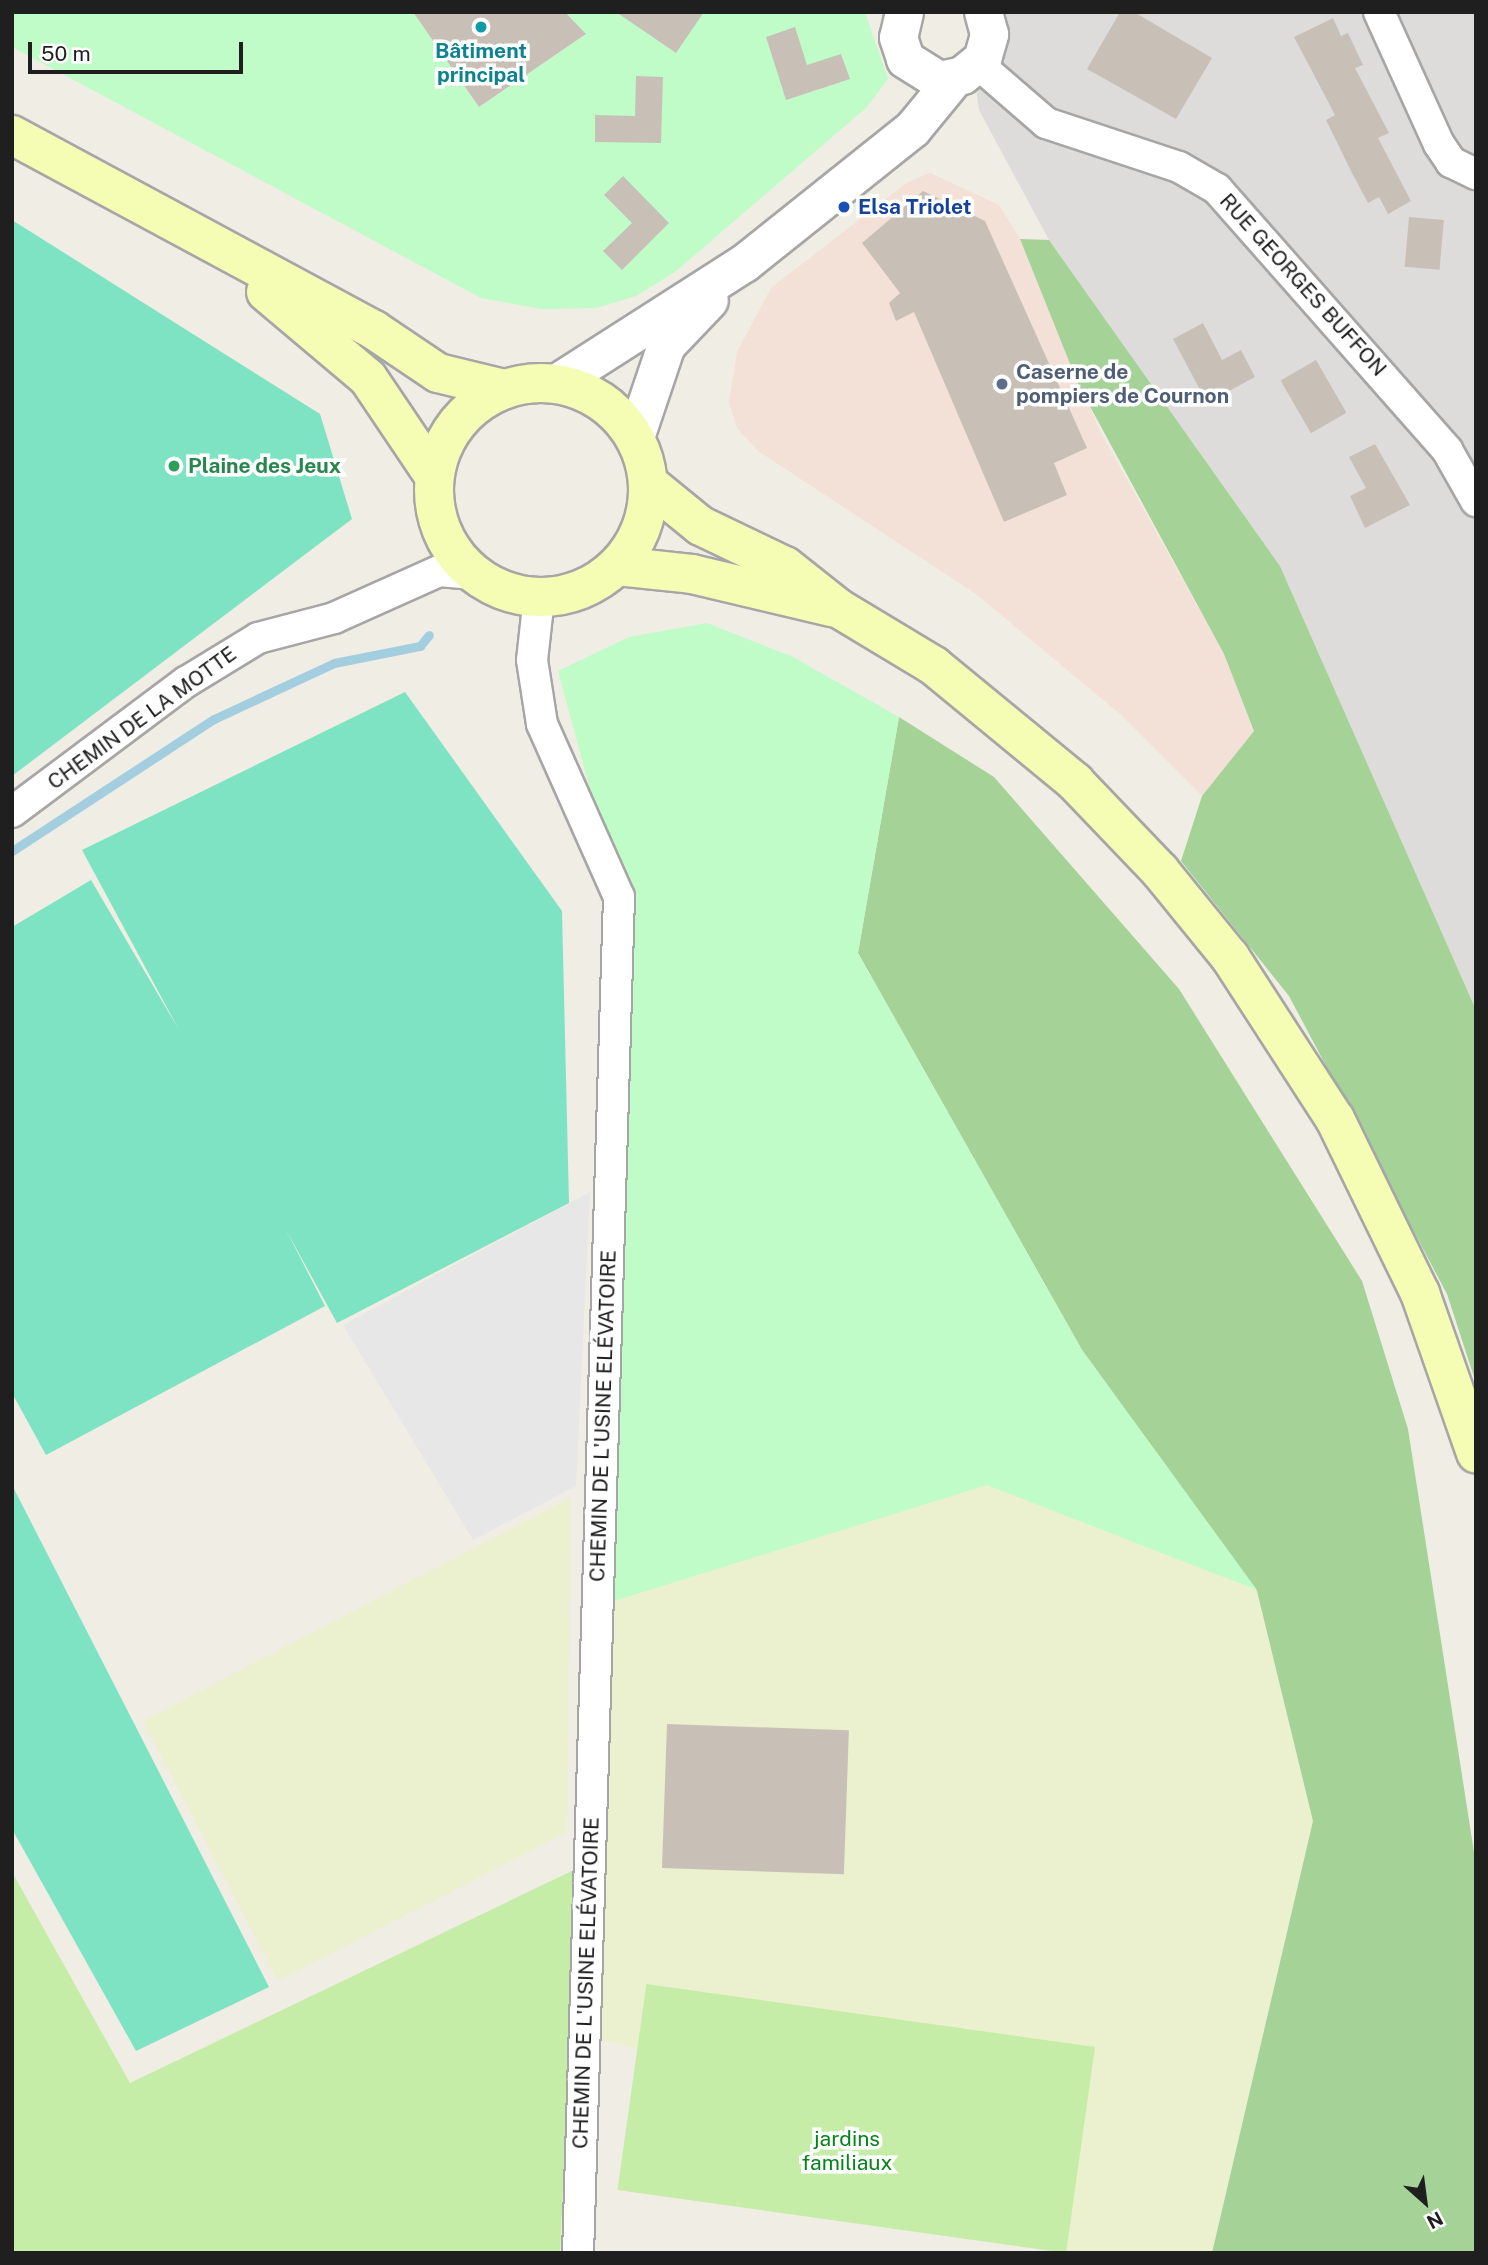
<!DOCTYPE html>
<html>
<head>
<meta charset="utf-8">
<style>
  body { margin:0 }
  #map { position:relative; width:1488px; height:2265px; overflow:hidden; background:#f0ede4; font-family:"Public Sans",sans-serif }
  div>[style] { position:absolute }
  .residential>* { inset:0; background:#dddcdb }
  .military>* { inset:0; background:#f3e0d7 }
  .farmland>* { inset:0; background:#ebf0ce }
  .grass>* { inset:0; background:#c5eda7; transform-origin:0 0 }
  .forest>* { inset:0; background:#a4d297 }
  .park>* { inset:0; background:#bffcc8 }
  .pitch>* { inset:0; background:#7ee3c3 }
  .parking>* { inset:0; background:#e7e7e7 }
  .stream>* { height:9px; margin:-4.5px; padding:0 4.5px; transform-origin:4.5px; border-radius:4.5px; background:#a2cee0 }
  .building>* { inset:0; background:#c8c0b7; transform-origin:0 0 }
  .roads { filter:drop-shadow(2px 0 #a6a6a6) drop-shadow(-2px 0 #a6a6a6) drop-shadow(0 2px #a6a6a6) drop-shadow(0 -2px #a6a6a6) }
  .minor>* { height:30px; margin:-15px; padding:0 15px; transform-origin:15px; border-radius:15px; background:#fff }
  .tertiary>* { height:37px; margin:-18.5px; padding:0 18.5px; transform-origin:18.5px; border-radius:18.5px; background:#fff }
  .secondary>* { height:38px; margin:-19px; padding:0 19px; transform-origin:19px; border-radius:19px; background:#f5fdb5 }
  .secondary>.ring { margin:-19px; padding:0; box-sizing:content-box; background:none; border:38px solid #f5fdb5; border-radius:50% }
  .dots>* { width:19px; height:19px; translate:-50% -50%; box-sizing:border-box; border:4px solid #fff; border-radius:50% }
  span { translate:-50% -50%; white-space:nowrap; text-align:center; line-height:1.15; -webkit-text-stroke:7px #fff; paint-order:stroke }
  .culture-label { font-size:21px; color:#0d838f; font-weight:700 }
  .transit-label { font-size:21px; color:#164399; font-weight:700 }
  .left { translate:0 -50%; text-align:left }
  .street-label { font-size:21px; color:#1f1f1f }
  .service-label { font-size:21px; color:#4e5e75; font-weight:700 }
  .leisure-label { font-size:21px; color:#27864d; font-weight:700 }
  .park-label { font-size:21px; color:#068418 }
  .frame { position:absolute; inset:0; border:14px solid #1f1f1f; pointer-events:none }
  .north { position:absolute; left:1390px; top:2167px; width:70px; height:70px; -webkit-text-stroke:5px #fff; paint-order:stroke; rotate:152deg; font-size:19px; font-weight:700; line-height:28px; text-align:center; color:#1f1f1f }
  .north::after { content:''; display:block; margin:auto; width:24px; height:32px; background:#1f1f1f; clip-path:polygon(50% 0,100% 100%,50% 72%,0 100%) }
  .scale { position:absolute; left:28px; top:42px; width:215px; height:32px; box-sizing:border-box; border:4px solid #1f1f1f; border-top:0; padding-left:9px; font-size:21px; line-height:24px; white-space:nowrap; color:#1f1f1f; -webkit-text-stroke:5px #fff; paint-order:stroke }
</style>
</head>
<body>
<div id="map">
  <div class="residential">
    <div style="clip-path:polygon(966px 12px,1476px 12px,1476px 1010px,1280px 566px,1049px 240px,979px 110px)"></div>
  </div>
  <div class="military">
    <div style="clip-path:polygon(930px 173px,999px 205px,1020px 239px,1099px 429px,1224px 654px,1254px 731px,1202px 796px,1121px 715px,976px 594px,758px 451px,737px 428px,729px 403px,737px 352px,771px 288px,908px 182px)"></div>
  </div>
  <div class="farmland">
    <div style="clip-path:polygon(987px 1484px,1257px 1590px,1313px 1821px,1212px 2253px,1066px 2253px,1094px 2047px,642px 2050px,584px 2035px,598px 1606px)"></div>
    <div style="clip-path:polygon(570px 1498px,567px 1832px,278px 1981px,143px 1721px)"></div>
  </div>
  <div class="grass">
    <div style="clip-path:polygon(578px 1868px,560px 2253px,12px 2253px,12px 1872px,130px 2083px)"></div>
    <div style="left:1095px;top:2047px;width:208px;height:453px;rotate:98deg"></div>
  </div>
  <div class="forest">
    <div style="clip-path:polygon(1020px 239px,1049px 240px,1280px 566px,1476px 1010px,1476px 1383px,1447px 1294px,1289px 996px,1181px 861px,1202px 796px,1254px 731px,1224px 654px,1079px 386px)"></div>
    <div style="clip-path:polygon(899px 717px,994px 777px,1179px 989px,1362px 1281px,1408px 1429px,1476px 1865px,1476px 2253px,1212px 2253px,1313px 1821px,1257px 1591px,1082px 1350px,858px 953px)"></div>
  </div>
  <div class="park">
    <div style="clip-path:polygon(12px 12px,413px 12px,479px 107px,585px 35px,565px 12px,865px 12px,888px 79px,866px 108px,675px 272px,636px 296px,596px 308px,541px 309px,481px 298px,12px 47px)"></div>
    <div style="clip-path:polygon(707px 623px,793px 657px,899px 717px,858px 953px,1082px 1350px,1257px 1590px,987px 1485px,598px 1606px,619px 897px,558px 671px,629px 637px)"></div>
  </div>
  <div class="pitch">
    <div style="clip-path:polygon(12px 220px,320px 414px,352px 519px,12px 776px)"></div>
    <div style="clip-path:polygon(405px 692px,562px 911px,569px 1203px,337px 1323px,285px 1228px,325px 1306px,46px 1455px,12px 1393px,12px 927px,91px 880px,179px 1030px,82px 850px)"></div>
    <div style="clip-path:polygon(12px 1485px,269px 1987px,136px 2051px,12px 1829px)"></div>
  </div>
  <div class="parking">
    <div style="clip-path:polygon(590px 1192px,576px 1486px,473px 1540px,343px 1325px)"></div>
  </div>
  <div class="stream">
    <div style="left:12px;top:851px;width:241px;rotate:-33.2deg"></div>
    <div style="left:214px;top:719px;width:132px;rotate:-25deg"></div>
    <div style="left:334px;top:663px;width:88px;rotate:-11.2deg"></div>
    <div style="left:420px;top:646px;width:14px;rotate:-51deg"></div>
  </div>
  <div class="building">
    <div style="clip-path:polygon(413px 12px,565px 12px,586px 34px,479px 107px)"></div>
    <div style="clip-path:polygon(616px 12px,704px 12px,676px 53px)"></div>
    <div style="clip-path:polygon(1120px 12px,1134px 12px,1212px 58px,1176px 119px,1087px 69px)"></div>
    <div style="clip-path:polygon(1333px 18px,1341px 36px,1348px 33px,1363px 65px,1355px 68px,1389px 133px,1378px 138px,1411px 201px,1388px 214px,1379px 197px,1368px 203px,1352px 173px,1326px 120px,1335px 115px,1294px 37px)"></div>
    <div style="clip-path:polygon(795px 27px,807px 65px,841px 54px,850px 79px,786px 100px,766px 37px)"></div>
    <div style="clip-path:polygon(636px 76px,663px 77px,661px 143px,595px 142px,595px 115px,635px 116px)"></div>
    <div style="clip-path:polygon(623px 176px,669px 223px,622px 270px,603px 251px,632px 223px,604px 195px)"></div>
    <div style="clip-path:polygon(923px 191px,985px 221px,1087px 448px,1054px 463px,1067px 495px,1004px 522px,914px 312px,896px 321px,889px 303px,900px 293px,862px 243px)"></div>
    <div style="left:1409px;top:217px;width:35px;height:50px;rotate:5deg"></div>
    <div style="clip-path:polygon(1203px 323px,1222px 360px,1241px 350px,1255px 377px,1207px 403px,1173px 339px)"></div>
    <div style="left:1316px;top:360px;width:61px;height:41px;rotate:60deg"></div>
    <div style="clip-path:polygon(1375px 444px,1410px 505px,1365px 528px,1350px 496px,1366px 488px,1349px 457px)"></div>
    <div style="left:667px;top:1724px;width:182px;height:144px;rotate:2deg"></div>
  </div>
  <div class="roads">
    <div class="minor">
      <div style="left:1379px;top:12px;width:145px;rotate:65.6deg"></div>
      <div style="left:1439px;top:144px;width:22px;rotate:56deg"></div>
      <div style="left:1451px;top:162px;width:28px;rotate:26deg"></div>
      <div style="left:978px;top:64px;width:90px;rotate:40.9deg"></div>
      <div style="left:1046px;top:123px;width:140px;rotate:18.3deg"></div>
      <div style="left:1179px;top:167px;width:44px;rotate:30.1deg"></div>
      <div style="left:1217px;top:189px;width:348px;rotate:48.6deg"></div>
      <div style="left:1447px;top:450px;width:59px;rotate:60.4deg"></div>
      <div style="left:539px;top:597px;width:63px;rotate:96.3deg"></div>
      <div style="left:532px;top:660px;width:65px;rotate:81.1deg"></div>
      <div style="left:542px;top:724px;width:189px;rotate:66deg"></div>
      <div style="left:619px;top:897px;width:1357px;rotate:91.73deg"></div>
      <div style="left:12px;top:812px;width:217px;rotate:-36.8deg"></div>
      <div style="left:186px;top:682px;width:84px;rotate:-31.4deg"></div>
      <div style="left:258px;top:638px;width:79px;rotate:-14.7deg"></div>
      <div style="left:334px;top:618px;width:115px;rotate:-24.1deg"></div>
      <div style="left:439px;top:571px;width:35px;rotate:5deg"></div>
    </div>
    <div class="tertiary">
      <div style="left:904px;top:12px;width:26px;rotate:103deg"></div>
      <div style="left:898px;top:37px;width:23px;rotate:72deg"></div>
      <div style="left:905px;top:59px;width:40px;rotate:32deg"></div>
      <div style="left:939px;top:80px;width:24px;rotate:-12deg"></div>
      <div style="left:962px;top:75px;width:26px;rotate:-39deg"></div>
      <div style="left:982px;top:59px;width:26px;rotate:-74deg"></div>
      <div style="left:989px;top:34px;width:23px;rotate:-105deg"></div>
      <div style="left:556px;top:383px;width:223px;rotate:-32.6deg"></div>
      <div style="left:744px;top:263px;width:215px;rotate:-38.6deg"></div>
      <div style="left:912px;top:129px;width:65px;rotate:-50.6deg"></div>
      <div style="left:635px;top:437px;width:97px;rotate:-71.4deg"></div>
      <div style="left:666px;top:345px;width:62px;rotate:-46.3deg"></div>
    </div>
    <div class="secondary">
      <div style="left:12px;top:135px;width:411px;rotate:28.3deg"></div>
      <div style="left:374px;top:330px;width:77px;rotate:33.9deg"></div>
      <div style="left:438px;top:373px;width:68px;rotate:13.6deg"></div>
      <div style="left:266px;top:292px;width:133px;rotate:40.1deg"></div>
      <div style="left:368px;top:378px;width:118px;rotate:56deg"></div>
      <div class="ring" style="left:434px;top:383px;width:176px;height:176px"></div>
      <div style="left:648px;top:483px;width:68px;rotate:39.1deg"></div>
      <div style="left:701px;top:526px;width:93px;rotate:25.5deg"></div>
      <div style="left:785px;top:566px;width:68px;rotate:38.4deg"></div>
      <div style="left:838px;top:608px;width:112px;rotate:31.1deg"></div>
      <div style="left:934px;top:666px;width:183px;rotate:39.4deg"></div>
      <div style="left:1075px;top:782px;width:123px;rotate:46.3deg"></div>
      <div style="left:1160px;top:871px;width:111px;rotate:50.9deg"></div>
      <div style="left:1230px;top:957px;width:193px;rotate:57.1deg"></div>
      <div style="left:1335px;top:1119px;width:194px;rotate:64deg"></div>
      <div style="left:1420px;top:1293px;width:170px;rotate:70.7deg"></div>
      <div style="left:617px;top:566px;width:75px;rotate:6.1deg"></div>
      <div style="left:692px;top:574px;width:143px;rotate:13.4deg"></div>
    </div>
  </div>
  <div class="dots">
    <div style="left:481px;top:27px;background:#0f9aa8"></div>
    <div style="left:844px;top:207px;background:#1a4fb4"></div>
    <div style="left:1002px;top:384px;background:#5c6f8a"></div>
    <div style="left:174px;top:466px;background:#2e9e5b"></div>
  </div>
  <div class="culture-label">
    <span style="left:481px;top:63px">Bâtiment<br>principal</span>
  </div>
  <div class="transit-label">
    <span class="left" style="left:858px;top:207px">Elsa Triolet</span>
  </div>
  <div class="street-label">
    <span style="left:1303px;top:285px;rotate:48deg">RUE GEORGES BUFFON</span>
    <span style="left:142px;top:718px;rotate:-36deg">CHEMIN DE LA MOTTE</span>
    <span style="left:603px;top:1416px;rotate:-88deg">CHEMIN DE L'USINE ELÉVATOIRE</span>
    <span style="left:586px;top:1983px;rotate:-88deg">CHEMIN DE L'USINE ELÉVATOIRE</span>
  </div>
  <div class="service-label">
    <span class="left" style="left:1016px;top:384px">Caserne de<br>pompiers de Cournon</span>
  </div>
  <div class="leisure-label">
    <span class="left" style="left:188px;top:466px">Plaine des Jeux</span>
  </div>
  <div class="park-label">
    <span style="left:847px;top:2151px">jardins<br>familiaux</span>
  </div>
  <div class="frame"></div>
  <div class="north">N</div>
  <div class="scale">50 m</div>
</div>
</body>
</html>
